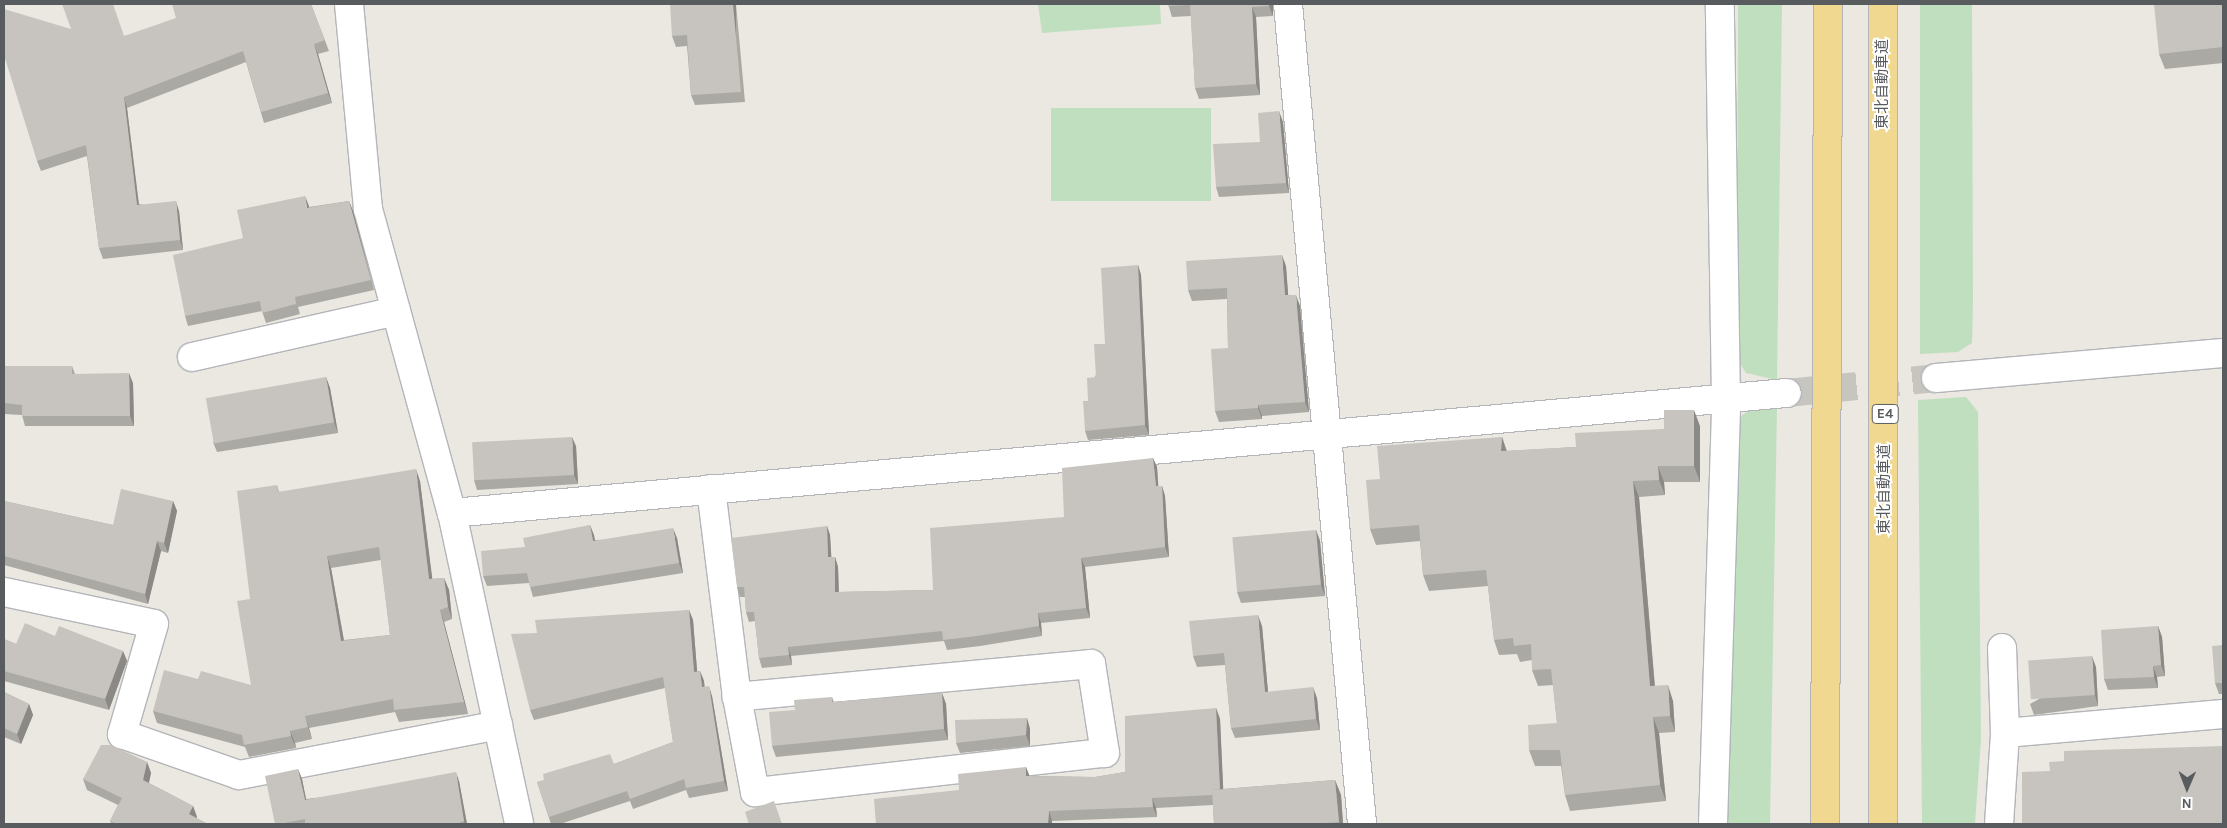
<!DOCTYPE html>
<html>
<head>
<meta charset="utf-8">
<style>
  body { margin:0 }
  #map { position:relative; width:2227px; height:828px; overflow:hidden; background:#eae8e0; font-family:Karla,"Noto Sans JP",sans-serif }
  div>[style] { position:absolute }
  .green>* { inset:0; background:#bfdfbf; transform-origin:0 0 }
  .minor-tunnel>* { height:28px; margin-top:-14px; transform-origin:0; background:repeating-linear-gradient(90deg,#c6c5c0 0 28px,transparent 0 42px) }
  .roads { filter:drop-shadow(1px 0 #b3b5b9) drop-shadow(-1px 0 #b3b5b9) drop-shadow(0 1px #b3b5b9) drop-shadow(0 -1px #b3b5b9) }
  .minor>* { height:28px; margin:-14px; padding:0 14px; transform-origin:14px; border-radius:14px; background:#fff }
  .highway>* { height:28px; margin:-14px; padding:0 14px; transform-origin:14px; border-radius:14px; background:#f0d891 }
  .wall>* { inset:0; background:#aba9a4 }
  .shaded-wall>* { inset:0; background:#8b8986; transform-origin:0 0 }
  .building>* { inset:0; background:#c7c4bf; transform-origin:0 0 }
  span { translate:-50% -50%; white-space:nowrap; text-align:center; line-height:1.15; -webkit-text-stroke:4px #fff; paint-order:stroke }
  .shield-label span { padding:1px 4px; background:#fff; border:1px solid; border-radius:4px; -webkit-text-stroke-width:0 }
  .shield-label { font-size:14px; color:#595c5f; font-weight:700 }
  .street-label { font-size:15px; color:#595c5f }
  .frame { position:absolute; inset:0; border:5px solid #595c5f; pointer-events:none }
  .north { position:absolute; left:2162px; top:763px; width:50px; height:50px; -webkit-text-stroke:4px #fff; paint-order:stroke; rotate:181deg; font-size:14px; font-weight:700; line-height:20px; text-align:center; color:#595c5f }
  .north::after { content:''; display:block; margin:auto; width:18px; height:22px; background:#595c5f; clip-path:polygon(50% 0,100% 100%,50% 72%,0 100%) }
</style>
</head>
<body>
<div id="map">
  <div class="green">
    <div style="clip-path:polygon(1038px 4px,1160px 4px,1161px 24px,1042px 33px)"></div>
    <div style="clip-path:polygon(1738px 4px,1782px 4px,1777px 380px,1746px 373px,1737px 358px)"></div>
    <div style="clip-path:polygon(1920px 4px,1972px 4px,1973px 300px,1972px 343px,1958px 352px,1920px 354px)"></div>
    <div style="left:1211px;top:108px;width:93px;height:160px;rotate:90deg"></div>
    <div style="clip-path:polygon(1966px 397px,1978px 412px,1981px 739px,1975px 824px,1922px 824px,1918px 400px)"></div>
    <div style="clip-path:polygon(1756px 406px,1777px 406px,1770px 824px,1726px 824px,1738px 418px)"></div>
  </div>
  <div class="minor-tunnel">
    <div style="left:1787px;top:393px;width:150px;rotate:-5.7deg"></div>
  </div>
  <div class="roads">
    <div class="minor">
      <div style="left:349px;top:4px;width:206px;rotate:84.7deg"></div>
      <div style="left:368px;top:209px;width:315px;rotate:74.6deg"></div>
      <div style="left:452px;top:513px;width:318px;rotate:77.8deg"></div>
      <div style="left:1288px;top:4px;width:823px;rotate:84.84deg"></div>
      <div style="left:192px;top:357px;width:209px;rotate:-12.7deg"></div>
      <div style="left:1936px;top:378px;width:288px;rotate:-5deg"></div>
      <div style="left:711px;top:489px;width:210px;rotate:82.9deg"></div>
      <div style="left:737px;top:697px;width:97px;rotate:79.3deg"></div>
      <div style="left:755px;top:792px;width:352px;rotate:-6.4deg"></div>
      <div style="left:1105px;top:753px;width:90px;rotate:-98.9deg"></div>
      <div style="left:1091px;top:664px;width:356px;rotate:174.7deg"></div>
      <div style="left:452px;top:513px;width:1340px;rotate:-5.14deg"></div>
      <div style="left:4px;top:592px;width:153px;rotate:12deg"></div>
      <div style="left:154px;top:624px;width:115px;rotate:106.2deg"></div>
      <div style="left:122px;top:734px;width:124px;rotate:19.3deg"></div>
      <div style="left:239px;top:775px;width:264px;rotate:-10.9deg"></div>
      <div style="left:2005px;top:733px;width:219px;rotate:-5deg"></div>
      <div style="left:1713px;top:824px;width:423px;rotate:-88.2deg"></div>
      <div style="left:1726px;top:401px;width:397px;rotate:-90.9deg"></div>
      <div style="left:1999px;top:824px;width:91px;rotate:-86.2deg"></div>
      <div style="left:2005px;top:733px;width:85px;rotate:-92deg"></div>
    </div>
    <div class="highway">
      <div style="left:1883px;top:4px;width:820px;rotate:90deg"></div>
      <div style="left:1825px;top:824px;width:820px;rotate:-89.79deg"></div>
    </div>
  </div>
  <div class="wall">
    <div style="clip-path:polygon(311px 4px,329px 51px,318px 54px,332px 103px,264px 123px,246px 62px,127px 108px,139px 204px,179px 211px,183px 250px,103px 259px,99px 248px,87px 156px,41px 171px,37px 161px,71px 29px,124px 36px)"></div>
    <div style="clip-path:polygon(736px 4px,745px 102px,695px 105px,691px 95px,687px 46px,676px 47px,672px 36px)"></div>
    <div style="clip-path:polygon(1168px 4px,1273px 4px,1273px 16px,1256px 17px,1260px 95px,1199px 99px,1195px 88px,1191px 16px,1172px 17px)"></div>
    <div style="clip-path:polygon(2223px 4px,2223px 63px,2165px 69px,2159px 54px)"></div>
    <div style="clip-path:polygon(1283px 122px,1289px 193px,1219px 197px,1216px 187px)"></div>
    <div style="clip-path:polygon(349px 201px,353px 211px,374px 290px,298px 307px,300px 314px,266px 323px,262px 311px,188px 326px,185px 316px,243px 238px,309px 207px)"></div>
    <div style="clip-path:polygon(1138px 265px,1141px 275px,1149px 435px,1088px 440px,1085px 431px,1088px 401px,1105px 344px)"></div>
    <div style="clip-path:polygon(1286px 266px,1288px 295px,1300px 306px,1309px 412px,1262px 416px,1262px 419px,1219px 422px,1215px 411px,1228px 348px,1227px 299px,1192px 301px,1188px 290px)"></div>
    <div style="clip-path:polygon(4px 366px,72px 366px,75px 374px,133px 383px,134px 426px,25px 426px,22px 415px,4px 414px)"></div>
    <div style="clip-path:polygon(326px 377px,330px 388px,338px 433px,217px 452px,213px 442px)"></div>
    <div style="clip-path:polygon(1700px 426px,1700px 482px,1664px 482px,1665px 495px,1639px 497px,1655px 686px,1673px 701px,1675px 732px,1659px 733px,1666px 801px,1570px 811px,1565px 795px,1561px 766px,1535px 766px,1529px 750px,1557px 723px,1553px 685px,1538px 686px,1532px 670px,1532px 660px,1520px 662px,1517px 654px,1499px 655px,1494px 640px,1488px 586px,1429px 591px,1423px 575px,1420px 541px,1376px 545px,1370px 529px,1380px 479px,1502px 437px,1507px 451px,1576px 447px,1664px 429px)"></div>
    <div style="clip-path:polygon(576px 446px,578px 484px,477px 490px,474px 480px)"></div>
    <div style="clip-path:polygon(1153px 458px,1157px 467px,1158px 486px,1162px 486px,1165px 496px,1169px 557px,1085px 567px,1090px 618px,1041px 623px,1042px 636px,980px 646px,947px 650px,944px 641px,791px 656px,792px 665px,762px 668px,759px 658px,755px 621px,749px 622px,746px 612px,745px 597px,740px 597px,737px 587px,827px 526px,830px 535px,831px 557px,835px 557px,838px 567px,839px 592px,933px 590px,1064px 517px)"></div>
    <div style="clip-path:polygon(evenodd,420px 481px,432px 579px,444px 578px,449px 590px,452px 619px,444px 622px,468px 714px,399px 722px,395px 712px,309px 728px,312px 739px,295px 743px,296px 748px,249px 757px,245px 747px,157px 723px,153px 711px,198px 679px,251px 685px,250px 599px,277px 485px,279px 492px,420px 481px,381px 560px,390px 635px,344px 640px,331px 568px,381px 560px)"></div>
    <div style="clip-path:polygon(4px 501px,113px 525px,173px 501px,177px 511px,168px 553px,161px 551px,148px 604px,4px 565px)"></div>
    <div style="clip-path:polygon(590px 525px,595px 540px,677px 538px,683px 573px,533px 597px,529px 583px,487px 586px,483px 576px,525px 547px)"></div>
    <div style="clip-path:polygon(1316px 530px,1320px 541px,1325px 596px,1241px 603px,1237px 592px)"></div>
    <div style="clip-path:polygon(689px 610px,693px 620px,697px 671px,700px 671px,704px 681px,704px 687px,712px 696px,728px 791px,689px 798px,686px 790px,633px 809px,630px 801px,560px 824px,551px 824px,537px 782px,614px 764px,673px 742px,665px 688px,534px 720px,530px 710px,537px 633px)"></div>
    <div style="clip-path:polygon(1262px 626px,1268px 692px,1317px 698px,1320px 730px,1235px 738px,1231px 728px,1225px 665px,1197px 667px,1193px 656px)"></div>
    <div style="clip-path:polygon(2158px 626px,2162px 637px,2165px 676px,2157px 677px,2158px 688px,2108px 690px,2104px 679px)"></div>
    <div style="clip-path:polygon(55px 636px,123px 651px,127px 661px,109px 710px,4px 681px,4px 639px,16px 644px)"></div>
    <div style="clip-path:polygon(2223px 645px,2223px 694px,2219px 694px,2215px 683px)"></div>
    <div style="clip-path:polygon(2096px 667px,2098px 706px,2034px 715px,2030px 704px)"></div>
    <div style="clip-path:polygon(4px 692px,29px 704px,33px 715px,21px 744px,4px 737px)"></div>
    <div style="clip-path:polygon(942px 693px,946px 704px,948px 740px,776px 757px,772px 746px,795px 710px,832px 697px,834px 702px)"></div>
    <div style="clip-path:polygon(1216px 708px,1220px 719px,1223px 789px,1335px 780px,1341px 795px,1343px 824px,1214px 824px,1213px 805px,1156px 808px,1157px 817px,1052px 821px,1052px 824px,876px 824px,1026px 767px,1029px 776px,1095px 777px,1125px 772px)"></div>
    <div style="clip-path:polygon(1027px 718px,1030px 729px,1030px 746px,960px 753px,956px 743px)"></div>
    <div style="clip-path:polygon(147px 762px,151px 773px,149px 783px,193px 806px,197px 817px,196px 818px,208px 824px,112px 824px,110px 821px,118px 805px,87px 790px,83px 779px)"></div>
    <div style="clip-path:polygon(298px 769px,302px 779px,306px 799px,459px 781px,467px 824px,275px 824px)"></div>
  </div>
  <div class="shaded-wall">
    <div style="left:733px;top:4px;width:3px;height:88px"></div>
    <div style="clip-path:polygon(1269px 4px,1273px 4px,1273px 16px,1269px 6px)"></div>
    <div style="clip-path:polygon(1252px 7px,1256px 17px,1260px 95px,1256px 84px)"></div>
    <div style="clip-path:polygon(314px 44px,318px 54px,332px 103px,328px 93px)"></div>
    <div style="clip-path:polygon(124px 97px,127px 108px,140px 215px,137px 205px)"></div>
    <div style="clip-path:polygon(1279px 111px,1283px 122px,1289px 193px,1286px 183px)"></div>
    <div style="clip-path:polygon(305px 196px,309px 206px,310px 218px,307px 208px)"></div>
    <div style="clip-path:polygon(176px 201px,179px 211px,183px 250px,180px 240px)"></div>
    <div style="clip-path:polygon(349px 201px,353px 211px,374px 290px,371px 280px)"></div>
    <div style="clip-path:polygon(1282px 255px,1286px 266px,1289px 306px,1285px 295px)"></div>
    <div style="clip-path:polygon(1138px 265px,1141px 275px,1149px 435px,1145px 425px)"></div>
    <div style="clip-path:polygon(1296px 295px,1300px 306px,1309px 412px,1305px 402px)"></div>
    <div style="clip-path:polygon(129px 373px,133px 383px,134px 426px,130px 416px)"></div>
    <div style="clip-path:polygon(326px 377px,330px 388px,338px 433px,334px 422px)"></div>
    <div style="clip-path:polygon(1258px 405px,1262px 416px,1262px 419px,1258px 408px)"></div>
    <div style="clip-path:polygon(1694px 410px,1700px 426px,1700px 482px,1694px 466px)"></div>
    <div style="clip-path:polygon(572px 437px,576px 446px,578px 484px,574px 475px)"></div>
    <div style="clip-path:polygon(1502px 437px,1507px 453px,1501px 451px)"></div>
    <div style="clip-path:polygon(1153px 458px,1157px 467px,1159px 496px,1156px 486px)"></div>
    <div style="clip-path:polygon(1658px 466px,1664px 482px,1665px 495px,1659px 480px)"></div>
    <div style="clip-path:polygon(416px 469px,420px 481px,434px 592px,429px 579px)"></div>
    <div style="clip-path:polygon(1633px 481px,1639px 497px,1656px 702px,1650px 686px)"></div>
    <div style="clip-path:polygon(1162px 486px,1165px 496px,1169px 557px,1165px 547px)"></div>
    <div style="clip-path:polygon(173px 501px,177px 511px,168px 553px,164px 543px)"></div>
    <div style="clip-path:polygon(590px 525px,594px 535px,597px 551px,593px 541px)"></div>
    <div style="clip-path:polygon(827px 526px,830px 535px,832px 567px,828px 557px)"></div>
    <div style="clip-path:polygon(673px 528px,677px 538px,683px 573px,679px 563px)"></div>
    <div style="clip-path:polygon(1316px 530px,1320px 541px,1325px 596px,1321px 585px)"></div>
    <div style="clip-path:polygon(157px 541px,161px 551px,148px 604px,145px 594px)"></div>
    <div style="clip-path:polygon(327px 556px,331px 568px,346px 653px,341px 641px)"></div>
    <div style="clip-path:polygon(835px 557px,838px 567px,839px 602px,835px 592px)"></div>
    <div style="clip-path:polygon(1081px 558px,1085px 567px,1090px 618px,1086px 608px)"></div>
    <div style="clip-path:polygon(444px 578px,449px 590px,452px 619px,448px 607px)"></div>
    <div style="clip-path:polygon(440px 610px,444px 622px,468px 714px,464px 702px)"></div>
    <div style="clip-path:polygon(689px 610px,693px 620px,698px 682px,694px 672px)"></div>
    <div style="clip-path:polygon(1038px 613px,1041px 623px,1042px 636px,1039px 626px)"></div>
    <div style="clip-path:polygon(1258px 615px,1262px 626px,1269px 703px,1265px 692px)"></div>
    <div style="clip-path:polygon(2158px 626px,2162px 637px,2165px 676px,2161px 665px)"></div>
    <div style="clip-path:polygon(788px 647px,791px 656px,792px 665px,789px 655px)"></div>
    <div style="clip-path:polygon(123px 651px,127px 661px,109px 710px,105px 699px)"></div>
    <div style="clip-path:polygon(2092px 656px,2096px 667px,2098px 706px,2095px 695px)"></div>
    <div style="clip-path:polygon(2153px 666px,2157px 677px,2158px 688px,2154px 677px)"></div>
    <div style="clip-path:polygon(700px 671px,704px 681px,706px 697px,702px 687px)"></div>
    <div style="clip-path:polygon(1668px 685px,1673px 701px,1675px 732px,1670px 716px)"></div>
    <div style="clip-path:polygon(709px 686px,712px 696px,728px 791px,724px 781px)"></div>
    <div style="clip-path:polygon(1313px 687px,1317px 698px,1320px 730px,1316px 719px)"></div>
    <div style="clip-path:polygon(942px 693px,946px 704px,948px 740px,944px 729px)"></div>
    <div style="clip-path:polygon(29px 704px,33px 715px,21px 744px,17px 734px)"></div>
    <div style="clip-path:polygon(1216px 708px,1220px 719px,1224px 805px,1220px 794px)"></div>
    <div style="clip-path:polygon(305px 716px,309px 728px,312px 739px,308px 727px)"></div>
    <div style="clip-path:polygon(1653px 717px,1659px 733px,1666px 801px,1660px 785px)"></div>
    <div style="clip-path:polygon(1027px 718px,1030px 729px,1030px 746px,1026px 735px)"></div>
    <div style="clip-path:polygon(290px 731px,295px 743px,296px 748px,291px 736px)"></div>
    <div style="clip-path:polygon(147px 762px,151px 773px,147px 791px,143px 780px)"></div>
    <div style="clip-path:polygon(1026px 767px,1030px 777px,1026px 776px)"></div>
    <div style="clip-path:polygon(298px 769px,302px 779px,308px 809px,305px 800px)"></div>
    <div style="clip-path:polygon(456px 772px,459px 781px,467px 824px,465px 824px,464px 821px)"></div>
    <div style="clip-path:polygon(1335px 780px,1341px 795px,1343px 824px,1340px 824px,1339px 822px)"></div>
    <div style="clip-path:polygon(1152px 798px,1156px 808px,1157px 817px,1153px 807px)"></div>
    <div style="clip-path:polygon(193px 806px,197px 817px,193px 824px,189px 814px)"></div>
    <div style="clip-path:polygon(1049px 811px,1052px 821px,1052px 824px,1048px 824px)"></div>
  </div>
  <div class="building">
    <div style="clip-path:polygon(62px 4px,113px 4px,124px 36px,176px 18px,172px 4px,311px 4px,325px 40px,314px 44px,328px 93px,261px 112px,243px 51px,124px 97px,137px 205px,176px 201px,180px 240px,99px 248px,86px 145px,37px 161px,4px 55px,4px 9px,71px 29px)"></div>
    <div style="clip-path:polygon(670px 4px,733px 4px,741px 92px,691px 95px,687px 35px,672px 36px)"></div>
    <div style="clip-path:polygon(1168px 4px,1269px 4px,1269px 6px,1252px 7px,1256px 84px,1195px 88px,1190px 5px,1168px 6px)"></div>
    <div style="clip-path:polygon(2154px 4px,2223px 4px,2223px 47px,2159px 54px)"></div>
    <div style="clip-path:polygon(1279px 111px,1286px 183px,1216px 187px,1213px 144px,1260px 142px,1258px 113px)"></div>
    <div style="clip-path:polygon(305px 196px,307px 208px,349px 201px,371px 280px,295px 297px,296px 304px,262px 313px,260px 301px,185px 316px,173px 255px,243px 238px,237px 210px)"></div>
    <div style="clip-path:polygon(1282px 255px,1285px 295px,1296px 295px,1305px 402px,1258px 405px,1258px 408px,1215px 411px,1211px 349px,1228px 348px,1227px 288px,1188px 290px,1186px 261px)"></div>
    <div style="clip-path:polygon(1138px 265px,1145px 425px,1085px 431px,1083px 401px,1088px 401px,1087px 378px,1096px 377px,1094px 344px,1105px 344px,1101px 268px)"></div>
    <div style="clip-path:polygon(4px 366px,72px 366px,72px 374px,129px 373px,130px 416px,22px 416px,22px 405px,4px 403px)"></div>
    <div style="left:326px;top:377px;width:46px;height:122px;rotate:80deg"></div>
    <div style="clip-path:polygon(1664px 410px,1694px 410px,1694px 466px,1658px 466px,1659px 480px,1633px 481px,1650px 686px,1668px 685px,1670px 716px,1653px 717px,1660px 785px,1565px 795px,1560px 750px,1529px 750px,1528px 725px,1557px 723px,1551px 669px,1532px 670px,1531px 644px,1514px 646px,1513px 638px,1494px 640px,1486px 570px,1423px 575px,1419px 525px,1370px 529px,1366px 480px,1380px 479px,1377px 446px,1502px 437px,1501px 451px,1576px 447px,1575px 433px,1664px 429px)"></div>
    <div style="left:572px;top:437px;width:38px;height:100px;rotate:87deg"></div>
    <div style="clip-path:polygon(1153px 458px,1156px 486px,1162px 486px,1165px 547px,1081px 558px,1086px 608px,1038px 613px,1039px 626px,977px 636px,943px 640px,942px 631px,788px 647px,789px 655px,759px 658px,754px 612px,746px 612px,744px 587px,737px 587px,731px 538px,827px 526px,828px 557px,835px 557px,835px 592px,933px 590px,930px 528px,1064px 517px,1062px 468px)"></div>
    <div style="clip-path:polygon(evenodd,416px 469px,429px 579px,444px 578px,448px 607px,440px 610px,464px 702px,394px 710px,393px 699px,305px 716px,308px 727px,290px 731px,291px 736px,244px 745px,242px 735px,153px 711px,164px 670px,198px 679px,201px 671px,251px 685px,237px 601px,250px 599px,237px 491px,277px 485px,278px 492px,416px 469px,379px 547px,390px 635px,341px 641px,327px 556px,379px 547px)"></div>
    <div style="clip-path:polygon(121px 489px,173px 501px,164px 543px,157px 541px,145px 594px,4px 556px,4px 501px,113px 525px)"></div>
    <div style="clip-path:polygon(590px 525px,593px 541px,673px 528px,679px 563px,530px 587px,527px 573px,483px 576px,481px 551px,525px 547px,523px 538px)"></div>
    <div style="left:1316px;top:530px;width:55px;height:84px;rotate:85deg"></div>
    <div style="clip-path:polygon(689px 610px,694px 672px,700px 671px,702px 687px,709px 686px,724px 781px,686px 788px,684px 779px,630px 799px,627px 791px,549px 817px,537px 782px,544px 780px,543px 774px,610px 754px,614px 764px,673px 742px,663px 677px,530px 710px,511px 634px,537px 633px,535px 620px)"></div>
    <div style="clip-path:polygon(1258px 615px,1265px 692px,1313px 687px,1316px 719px,1231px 728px,1224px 653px,1193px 656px,1189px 621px)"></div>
    <div style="clip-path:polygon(25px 623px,55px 636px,59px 626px,123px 651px,105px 699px,4px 671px,4px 639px,16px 644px)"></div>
    <div style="clip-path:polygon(2158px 626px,2161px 665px,2153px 666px,2154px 677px,2104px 679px,2101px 630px)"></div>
    <div style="clip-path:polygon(2223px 645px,2223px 683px,2215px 683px,2212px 646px)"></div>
    <div style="left:2092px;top:656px;width:39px;height:64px;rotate:86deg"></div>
    <div style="clip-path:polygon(4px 692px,29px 704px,17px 734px,4px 728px)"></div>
    <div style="clip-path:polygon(942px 693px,944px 729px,772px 746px,769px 712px,795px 710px,794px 700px,832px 697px,832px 702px)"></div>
    <div style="clip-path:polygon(1216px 708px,1220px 789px,1212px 790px,1212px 795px,1152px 798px,1153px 807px,1049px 811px,1048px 824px,876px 824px,874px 799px,959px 790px,958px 774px,1026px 767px,1026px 776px,1095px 777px,1125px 772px,1125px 716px)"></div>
    <div style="clip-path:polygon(1027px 718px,1026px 735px,956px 743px,955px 720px)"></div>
    <div style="clip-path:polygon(101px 745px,111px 745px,147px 762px,143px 780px,193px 806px,189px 814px,208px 824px,117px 824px,110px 821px,122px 798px,83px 779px)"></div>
    <div style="clip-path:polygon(2223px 746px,2223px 824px,2022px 824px,2022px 772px,2050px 771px,2049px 762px,2064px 761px,2064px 751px)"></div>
    <div style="clip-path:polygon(298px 769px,305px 800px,456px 772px,464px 821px,456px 824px,305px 824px,305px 819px,279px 824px,275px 824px,265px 776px)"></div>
    <div style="clip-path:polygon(1335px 780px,1339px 822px,1314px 824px,1214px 824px,1212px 790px)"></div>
    <div style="clip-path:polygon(774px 801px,782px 824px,749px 824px,745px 812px)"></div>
  </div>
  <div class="shield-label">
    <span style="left:1885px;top:414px">E4</span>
  </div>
  <div class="street-label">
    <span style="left:1883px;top:84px;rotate:-90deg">東北自動車道</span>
    <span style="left:1885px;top:489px;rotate:-90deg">東北自動車道</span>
  </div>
  <div class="frame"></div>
  <div class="north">N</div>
</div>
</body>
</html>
